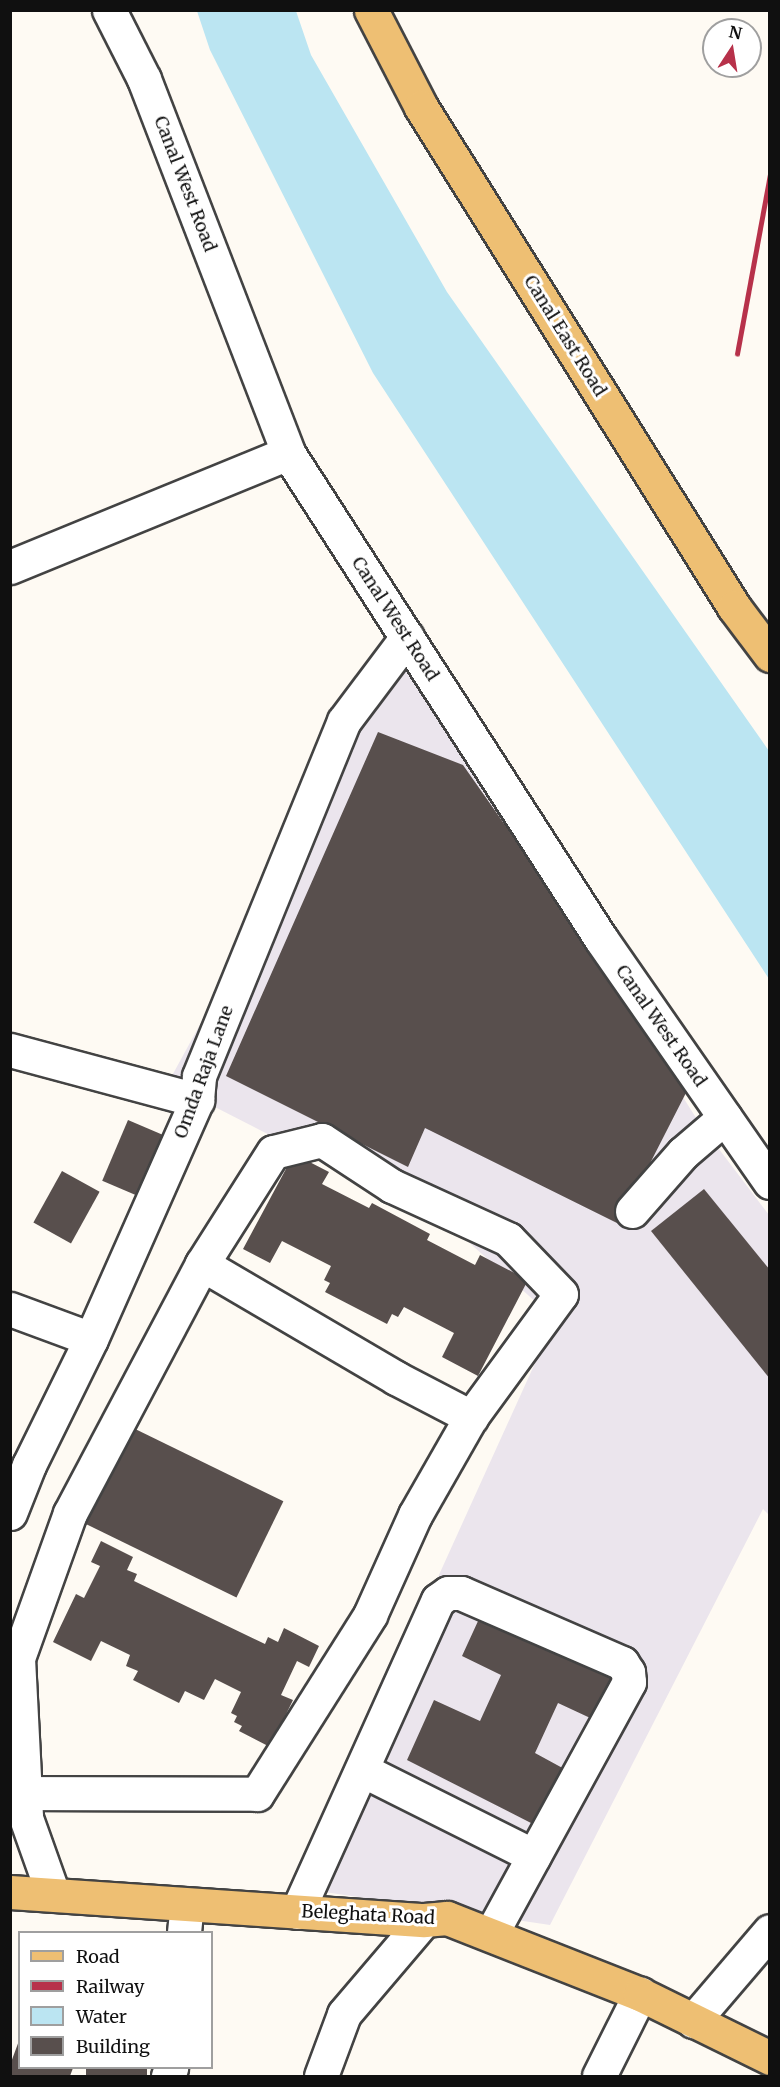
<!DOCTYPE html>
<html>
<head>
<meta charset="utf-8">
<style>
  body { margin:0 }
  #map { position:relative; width:780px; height:2087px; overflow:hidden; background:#fefaf3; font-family:Merriweather,serif }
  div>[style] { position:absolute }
  .industrial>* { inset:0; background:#ebe5ed }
  .water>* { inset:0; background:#bbe5f2 }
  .building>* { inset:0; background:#584f4d; transform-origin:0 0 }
  .roads { filter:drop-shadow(2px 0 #434343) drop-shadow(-2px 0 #434343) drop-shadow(0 2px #434343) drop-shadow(0 -2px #434343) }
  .minor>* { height:33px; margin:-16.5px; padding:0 16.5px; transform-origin:16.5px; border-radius:16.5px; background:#fff }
  .major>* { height:33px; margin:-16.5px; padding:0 16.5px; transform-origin:16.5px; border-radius:16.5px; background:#eebf73 }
  .rail>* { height:4.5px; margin:-2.25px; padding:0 2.25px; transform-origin:2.25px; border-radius:2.25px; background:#b7314a }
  span { translate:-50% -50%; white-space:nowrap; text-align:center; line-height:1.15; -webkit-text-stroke:6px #fff; paint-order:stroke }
  .street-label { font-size:18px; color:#101010 }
  .frame { position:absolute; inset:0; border:12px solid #101010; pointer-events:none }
  .legend { position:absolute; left:18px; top:1931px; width:195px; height:138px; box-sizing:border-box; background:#fff; border:2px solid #9f9f9f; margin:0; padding:8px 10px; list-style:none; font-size:18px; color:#101010 }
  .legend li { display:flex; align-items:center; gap:12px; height:30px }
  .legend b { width:30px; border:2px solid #9f9f9f }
  .north { position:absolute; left:702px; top:18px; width:60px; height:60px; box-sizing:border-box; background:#fff; border:2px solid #9f9f9f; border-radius:50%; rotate:12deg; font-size:16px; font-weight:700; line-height:24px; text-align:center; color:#101010 }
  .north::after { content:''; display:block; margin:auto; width:21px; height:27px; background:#b7314a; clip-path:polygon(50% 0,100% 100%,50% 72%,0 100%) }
</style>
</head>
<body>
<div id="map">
  <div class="industrial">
    <div style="clip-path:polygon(408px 664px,700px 1124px,769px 1215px,769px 1515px,763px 1509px,550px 1925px,297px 1888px,555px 1319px,455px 1230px,168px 1083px,358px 735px)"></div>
  </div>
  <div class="water">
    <div style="clip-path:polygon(197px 11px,296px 11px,311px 55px,447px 292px,769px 751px,769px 979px,373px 373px,210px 50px)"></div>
  </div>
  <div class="building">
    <div style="clip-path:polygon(378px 732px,463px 765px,689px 1087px,619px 1224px,425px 1128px,408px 1167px,226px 1076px)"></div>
    <div style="left:128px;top:1120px;width:49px;height:66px;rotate:23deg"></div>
    <div style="clip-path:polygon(294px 1154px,329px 1172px,322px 1184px,369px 1208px,372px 1203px,430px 1234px,427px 1240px,475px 1265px,480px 1255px,528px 1280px,478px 1376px,442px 1357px,454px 1333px,404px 1307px,398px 1317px,392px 1314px,387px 1324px,325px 1292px,330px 1283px,324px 1280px,331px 1266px,282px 1241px,270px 1263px,243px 1249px)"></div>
    <div style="left:62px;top:1171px;width:43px;height:59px;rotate:29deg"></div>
    <div style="clip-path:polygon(704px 1189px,770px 1270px,770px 1379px,651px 1231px)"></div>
    <div style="left:127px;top:1425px;width:174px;height:107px;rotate:26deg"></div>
    <div style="clip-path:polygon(101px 1541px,133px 1557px,127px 1570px,137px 1574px,134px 1581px,265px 1644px,268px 1637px,278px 1642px,284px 1628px,319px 1646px,309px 1667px,297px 1661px,281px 1695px,293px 1700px,270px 1747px,239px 1731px,242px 1726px,234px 1722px,237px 1716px,231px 1713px,241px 1692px,215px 1679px,204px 1700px,185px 1691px,179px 1703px,133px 1680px,138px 1671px,126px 1666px,130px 1655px,101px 1641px,91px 1661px,53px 1642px,76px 1594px,84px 1598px,100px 1566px,91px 1562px)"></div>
    <div style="clip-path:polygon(484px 1608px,624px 1673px,601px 1723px,558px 1703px,535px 1753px,568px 1771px,531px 1823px,407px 1760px,434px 1700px,480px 1721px,501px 1675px,462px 1656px)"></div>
    <div style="clip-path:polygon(20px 2038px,20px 2068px,73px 2068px,70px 2076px,10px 2076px,10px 2065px)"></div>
    <div style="left:86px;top:2068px;width:61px;height:9px"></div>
  </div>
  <div class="roads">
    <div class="minor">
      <div style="left:109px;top:10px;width:77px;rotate:63.1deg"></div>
      <div style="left:144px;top:79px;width:401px;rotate:68.9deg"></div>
      <div style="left:288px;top:453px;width:578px;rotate:57.22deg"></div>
      <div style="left:601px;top:939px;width:296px;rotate:55.2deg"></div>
      <div style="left:10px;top:567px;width:300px;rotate:-22.3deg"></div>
      <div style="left:10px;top:1050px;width:194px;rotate:15deg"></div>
      <div style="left:632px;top:1211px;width:77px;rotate:-48.7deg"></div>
      <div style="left:683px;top:1153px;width:55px;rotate:-40.6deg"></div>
      <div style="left:202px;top:1264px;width:225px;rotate:30.4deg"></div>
      <div style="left:396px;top:1378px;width:85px;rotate:27.5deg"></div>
      <div style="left:10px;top:1309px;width:86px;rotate:20.3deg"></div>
      <div style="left:10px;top:1513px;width:52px;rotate:-68.4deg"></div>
      <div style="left:29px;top:1465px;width:140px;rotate:-63.8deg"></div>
      <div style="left:91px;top:1339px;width:261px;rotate:-66.1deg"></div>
      <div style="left:197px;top:1100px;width:24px;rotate:-85deg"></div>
      <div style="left:199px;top:1076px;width:383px;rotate:-67.8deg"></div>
      <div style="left:344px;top:721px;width:105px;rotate:-53.1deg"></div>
      <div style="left:362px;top:1770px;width:192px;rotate:26.6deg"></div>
      <div style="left:25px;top:1793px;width:232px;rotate:0.2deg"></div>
      <div style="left:257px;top:1794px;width:212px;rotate:-57.7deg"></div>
      <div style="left:370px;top:1615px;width:110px;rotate:-65.8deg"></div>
      <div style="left:415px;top:1515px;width:113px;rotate:-60.3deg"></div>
      <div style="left:471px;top:1417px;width:152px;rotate:-53.8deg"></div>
      <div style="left:561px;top:1294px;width:76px;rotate:-133.9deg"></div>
      <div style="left:508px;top:1239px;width:128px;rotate:-155.4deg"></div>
      <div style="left:392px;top:1186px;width:84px;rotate:-146.7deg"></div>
      <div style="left:322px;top:1140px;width:50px;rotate:166.2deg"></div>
      <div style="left:273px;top:1152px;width:133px;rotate:122.4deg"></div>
      <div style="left:202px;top:1264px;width:282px;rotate:117.9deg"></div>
      <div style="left:70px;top:1513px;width:154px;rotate:109.7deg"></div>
      <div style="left:18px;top:1658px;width:160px;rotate:87.1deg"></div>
      <div style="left:26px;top:1818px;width:81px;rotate:70.4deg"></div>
      <div style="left:297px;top:1912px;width:342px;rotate:-65.7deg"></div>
      <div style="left:438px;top:1600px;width:12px;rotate:-35deg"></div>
      <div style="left:448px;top:1593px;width:13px"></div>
      <div style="left:461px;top:1593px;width:176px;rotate:23.5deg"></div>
      <div style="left:622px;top:1663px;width:11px;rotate:56deg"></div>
      <div style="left:628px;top:1672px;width:10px;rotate:84deg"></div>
      <div style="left:629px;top:1682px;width:287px;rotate:118.7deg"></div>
      <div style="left:184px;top:1932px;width:27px;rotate:-84deg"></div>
      <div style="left:693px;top:2021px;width:118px;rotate:-49.5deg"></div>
      <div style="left:168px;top:2076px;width:9px;rotate:-69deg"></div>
      <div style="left:321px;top:2076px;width:66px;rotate:-69.6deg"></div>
      <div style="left:344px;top:2014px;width:123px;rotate:-49.6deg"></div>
      <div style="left:599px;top:2076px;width:92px;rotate:-63.4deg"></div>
    </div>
    <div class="major">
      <div style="left:371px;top:10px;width:109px;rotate:62.7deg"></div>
      <div style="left:421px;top:107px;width:590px;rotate:57.95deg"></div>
      <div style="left:734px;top:607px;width:60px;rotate:53.1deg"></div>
      <div style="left:10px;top:1892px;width:415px;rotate:3.9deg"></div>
      <div style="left:424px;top:1920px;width:23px;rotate:-5deg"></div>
      <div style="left:447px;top:1918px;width:207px;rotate:21.5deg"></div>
      <div style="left:640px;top:1994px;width:145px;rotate:26.2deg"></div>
    </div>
  </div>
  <div class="rail">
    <div style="left:737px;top:354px;width:182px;rotate:-79.6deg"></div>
  </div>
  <div class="street-label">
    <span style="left:185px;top:184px;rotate:69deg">Canal West Road</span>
    <span style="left:565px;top:336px;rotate:58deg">Canal East Road</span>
    <span style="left:395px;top:619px;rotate:57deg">Canal West Road</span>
    <span style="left:661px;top:1026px;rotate:55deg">Canal West Road</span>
    <span style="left:204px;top:1072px;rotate:-70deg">Omda Raja Lane</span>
    <span style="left:368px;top:1915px;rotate:3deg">Beleghata Road</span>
  </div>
  <div class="frame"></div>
  <ul class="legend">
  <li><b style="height:8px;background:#eebf73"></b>Road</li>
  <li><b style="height:8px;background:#b7314a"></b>Railway</li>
  <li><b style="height:16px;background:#bbe5f2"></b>Water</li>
  <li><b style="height:16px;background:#584f4d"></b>Building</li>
  </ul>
  <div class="north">N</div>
</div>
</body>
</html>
